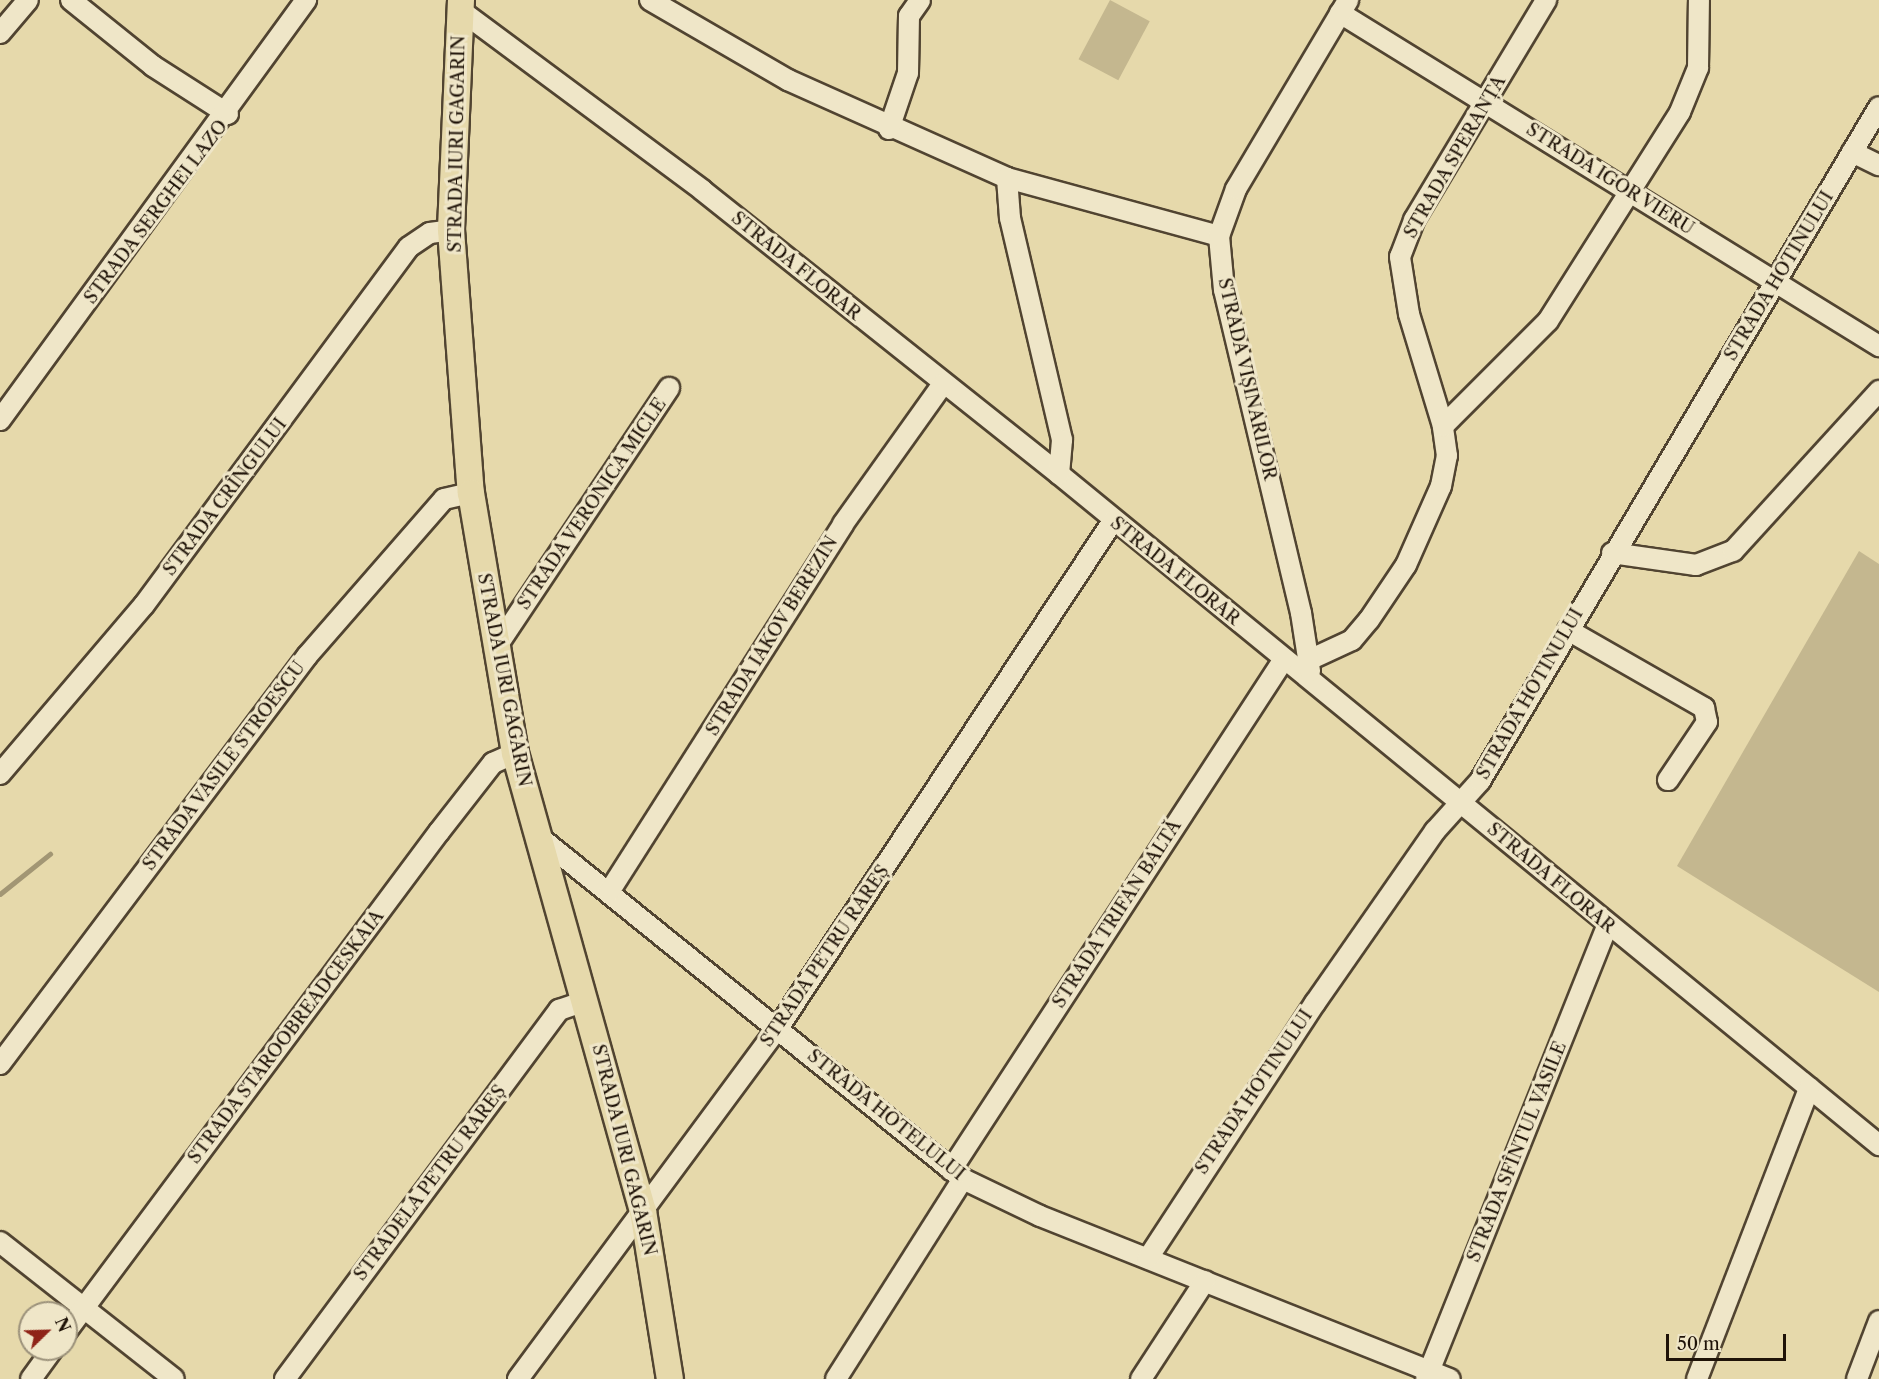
<!DOCTYPE html>
<html>
<head>
<meta charset="utf-8">
<style>
  body { margin:0 }
  #map { position:relative; width:1879px; height:1379px; overflow:hidden; background:#e6d9ab; font-family:"Libre Caslon Text",serif }
  div>[style] { position:absolute }
  .green>* { inset:0; background:#c4b78f; transform-origin:0 0 }
  .stream>* { height:4.5px; margin:-2.25px; padding:0 2.25px; transform-origin:2.25px; border-radius:2.25px; background:#a29674 }
  .roads { filter:drop-shadow(2px 0 #514431) drop-shadow(-2px 0 #514431) drop-shadow(0 2px #514431) drop-shadow(0 -2px #514431) }
  .minor>* { height:20px; margin:-10px; padding:0 10px; transform-origin:10px; border-radius:10px; background:#efe6c8 }
  .major>* { height:26px; margin:-13px; padding:0 13px; transform-origin:13px; border-radius:13px; background:#e6d9ab }
  span { translate:-50% -50%; white-space:nowrap; text-align:center; line-height:1.15; -webkit-text-stroke:6px #efe6c8; paint-order:stroke }
  .street-label { font-size:18px; color:#1f1308 }
  .north { position:absolute; left:18px; top:1301px; width:60px; height:60px; box-sizing:border-box; background:#efe6c8; border:2px solid #9c927b; border-radius:50%; rotate:67deg; font-size:16px; font-weight:700; line-height:24px; text-align:center; color:#1f1308 }
  .north::after { content:''; display:block; margin:auto; width:21px; height:27px; background:#8f2418; clip-path:polygon(50% 0,100% 100%,50% 72%,0 100%) }
  .scale { position:absolute; left:1666px; top:1334px; width:120px; height:27px; box-sizing:border-box; border:3px solid #1f1308; border-top:0; padding-left:8px; font-size:18px; line-height:21px; white-space:nowrap; color:#1f1308; -webkit-text-stroke:4px #efe6c8; paint-order:stroke }
</style>
</head>
<body>
<div id="map">
  <div class="green">
    <div style="left:1110px;top:0;width:45px;height:67px;rotate:28deg"></div>
    <div style="clip-path:polygon(1859px 551px,1879px 564px,1879px 992px,1677px 866px)"></div>
  </div>
  <div class="stream">
    <div style="left:0;top:894px;width:64px;rotate:-38.7deg"></div>
  </div>
  <div class="roads">
    <div class="minor">
      <div style="left:71px;top:0;width:105px;rotate:38.8deg"></div>
      <div style="left:153px;top:66px;width:89px;rotate:32.6deg"></div>
      <div style="left:650px;top:0;width:160px;rotate:30.1deg"></div>
      <div style="left:788px;top:80px;width:240px;rotate:24.1deg"></div>
      <div style="left:1007px;top:178px;width:220px;rotate:15.3deg"></div>
      <div style="left:460px;top:10px;width:302px;rotate:36.6deg"></div>
      <div style="left:702px;top:190px;width:456px;rotate:38.5deg"></div>
      <div style="left:1059px;top:474px;width:1060px;rotate:39.29deg"></div>
      <div style="left:1340px;top:13px;width:634px;rotate:31.71deg"></div>
      <div style="left:0;top:33px;width:43px;rotate:-49.7deg"></div>
      <div style="left:889px;top:129px;width:59px;rotate:-71.3deg"></div>
      <div style="left:908px;top:73px;width:57px;rotate:-89deg"></div>
      <div style="left:909px;top:16px;width:19px;rotate:-55deg"></div>
      <div style="left:1852px;top:152px;width:30px;rotate:26deg"></div>
      <div style="left:1007px;top:178px;width:40px;rotate:85.7deg"></div>
      <div style="left:1010px;top:218px;width:228px;rotate:76.8deg"></div>
      <div style="left:1062px;top:440px;width:34px;rotate:95deg"></div>
      <div style="left:0;top:420px;width:520px;rotate:-53.92deg"></div>
      <div style="left:1443px;top:426px;width:117px;rotate:-106.9deg"></div>
      <div style="left:1409px;top:314px;width:58px;rotate:-99deg"></div>
      <div style="left:1400px;top:257px;width:40px;rotate:-69deg"></div>
      <div style="left:1414px;top:220px;width:257px;rotate:-59deg"></div>
      <div style="left:1612px;top:553px;width:85px;rotate:8.1deg"></div>
      <div style="left:1696px;top:565px;width:40px;rotate:-21deg"></div>
      <div style="left:1733px;top:551px;width:217px;rotate:-47.6deg"></div>
      <div style="left:1568px;top:630px;width:157px;rotate:29.8deg"></div>
      <div style="left:1704px;top:708px;width:14px;rotate:78deg"></div>
      <div style="left:1707px;top:722px;width:70px;rotate:123.9deg"></div>
      <div style="left:495px;top:649px;width:314px;rotate:-56.3deg"></div>
      <div style="left:1309px;top:660px;width:47px;rotate:-24.9deg"></div>
      <div style="left:1352px;top:640px;width:26px;rotate:-50deg"></div>
      <div style="left:1369px;top:620px;width:66px;rotate:-56.1deg"></div>
      <div style="left:1406px;top:565px;width:86px;rotate:-66.1deg"></div>
      <div style="left:1441px;top:486px;width:31px;rotate:-79deg"></div>
      <div style="left:1447px;top:456px;width:30px;rotate:-98deg"></div>
      <div style="left:1443px;top:426px;width:148px;rotate:-45deg"></div>
      <div style="left:1548px;top:321px;width:247px;rotate:-57.7deg"></div>
      <div style="left:1680px;top:112px;width:48px;rotate:-67.8deg"></div>
      <div style="left:1698px;top:68px;width:68px;rotate:-89.2deg"></div>
      <div style="left:1310px;top:671px;width:59px;rotate:-98.8deg"></div>
      <div style="left:1301px;top:613px;width:332px;rotate:-103.4deg"></div>
      <div style="left:1224px;top:290px;width:54px;rotate:-95.3deg"></div>
      <div style="left:1219px;top:236px;width:50px;rotate:-70.1deg"></div>
      <div style="left:1236px;top:189px;width:220px;rotate:-59.3deg"></div>
      <div style="left:0;top:774px;width:222px;rotate:-49.6deg"></div>
      <div style="left:144px;top:605px;width:445px;rotate:-53.5deg"></div>
      <div style="left:409px;top:247px;width:25px;rotate:-34deg"></div>
      <div style="left:430px;top:233px;width:21px;rotate:-8deg"></div>
      <div style="left:538px;top:836px;width:546px;rotate:38.91deg"></div>
      <div style="left:963px;top:1179px;width:85px;rotate:25.7deg"></div>
      <div style="left:1040px;top:1216px;width:441px;rotate:21.7deg"></div>
      <div style="left:609px;top:892px;width:436px;rotate:-57.5deg"></div>
      <div style="left:843px;top:524px;width:172px;rotate:-54.5deg"></div>
      <div style="left:0;top:1064px;width:511px;rotate:-53.04deg"></div>
      <div style="left:307px;top:656px;width:208px;rotate:-48.9deg"></div>
      <div style="left:444px;top:499px;width:28px;rotate:-13deg"></div>
      <div style="left:951px;top:1170px;width:610px;rotate:-56.91deg"></div>
      <div style="left:0;top:1242px;width:221px;rotate:38.2deg"></div>
      <div style="left:1148px;top:1258px;width:305px;rotate:-56.8deg"></div>
      <div style="left:1315px;top:1003px;width:210px;rotate:-55.1deg"></div>
      <div style="left:1435px;top:831px;width:67px;rotate:-48deg"></div>
      <div style="left:1480px;top:781px;width:783px;rotate:-59.37deg"></div>
      <div style="left:66px;top:1332px;width:624px;rotate:-53.28deg"></div>
      <div style="left:439px;top:832px;width:88px;rotate:-52deg"></div>
      <div style="left:493px;top:763px;width:24px;rotate:-24deg"></div>
      <div style="left:31px;top:1379px;width:37px;rotate:-54deg"></div>
      <div style="left:285px;top:1379px;width:460px;rotate:-53.4deg"></div>
      <div style="left:559px;top:1010px;width:28px;rotate:-19deg"></div>
      <div style="left:518px;top:1379px;width:437px;rotate:-53.5deg"></div>
      <div style="left:778px;top:1028px;width:608px;rotate:-56.55deg"></div>
      <div style="left:836px;top:1379px;width:237px;rotate:-57.6deg"></div>
      <div style="left:1141px;top:1379px;width:117px;rotate:-56.9deg"></div>
      <div style="left:1426px;top:1379px;width:489px;rotate:-68.2deg"></div>
      <div style="left:1697px;top:1379px;width:312px;rotate:-68.9deg"></div>
      <div style="left:1857px;top:1379px;width:62px;rotate:-69.2deg"></div>
    </div>
    <div class="major">
      <div style="left:461px;top:0;width:230px;rotate:92.5deg"></div>
      <div style="left:451px;top:230px;width:264px;rotate:85.7deg"></div>
      <div style="left:471px;top:493px;width:264px;rotate:80.4deg"></div>
      <div style="left:515px;top:753px;width:476px;rotate:74.4deg"></div>
      <div style="left:643px;top:1211px;width:170px;rotate:80.9deg"></div>
    </div>
  </div>
  <div class="street-label">
    <span style="left:457px;top:144px;rotate:-89deg">STRADA IURI GAGARIN</span>
    <span style="left:1455px;top:157px;rotate:-60deg">STRADA SPERANȚA</span>
    <span style="left:1610px;top:179px;rotate:32deg">STRADA IGOR VIERU</span>
    <span style="left:156px;top:212px;rotate:-53deg">STRADA SERGHEI LAZO</span>
    <span style="left:796px;top:266px;rotate:39deg">STRADA FLORAR</span>
    <span style="left:1779px;top:276px;rotate:-59deg">STRADA HOTINULUI</span>
    <span style="left:1247px;top:379px;rotate:77deg">STRADA VIȘINARILOR</span>
    <span style="left:225px;top:497px;rotate:-53deg">STRADA CRÎNGULUI</span>
    <span style="left:592px;top:504px;rotate:-56deg">STRADA VERONICA MICLE</span>
    <span style="left:1175px;top:571px;rotate:39deg">STRADA FLORAR</span>
    <span style="left:772px;top:636px;rotate:-58deg">STRADA IAKOV BEREZIN</span>
    <span style="left:504px;top:680px;rotate:79deg">STRADA IURI GAGARIN</span>
    <span style="left:1530px;top:694px;rotate:-60deg">STRADA HOTINULUI</span>
    <span style="left:224px;top:766px;rotate:-53deg">STRADA VASILE STROESCU</span>
    <span style="left:1551px;top:878px;rotate:40deg">STRADA FLORAR</span>
    <span style="left:1117px;top:914px;rotate:-57deg">STRADA TRIFAN BALTĂ</span>
    <span style="left:825px;top:956px;rotate:-56deg">STRADA PETRU RAREȘ</span>
    <span style="left:286px;top:1037px;rotate:-53deg">STRADA STAROOBREADCESKAIA</span>
    <span style="left:1254px;top:1092px;rotate:-56deg">STRADA HOTINULUI</span>
    <span style="left:886px;top:1115px;rotate:39deg">STRADA HOTELULUI</span>
    <span style="left:624px;top:1150px;rotate:76deg">STRADA IURI GAGARIN</span>
    <span style="left:1517px;top:1152px;rotate:-68deg">STRADA SFÎNTUL VASILE</span>
    <span style="left:430px;top:1183px;rotate:-53deg">STRADELA PETRU RAREȘ</span>
  </div>
  <div class="north">N</div>
  <div class="scale">50 m</div>
</div>
</body>
</html>
